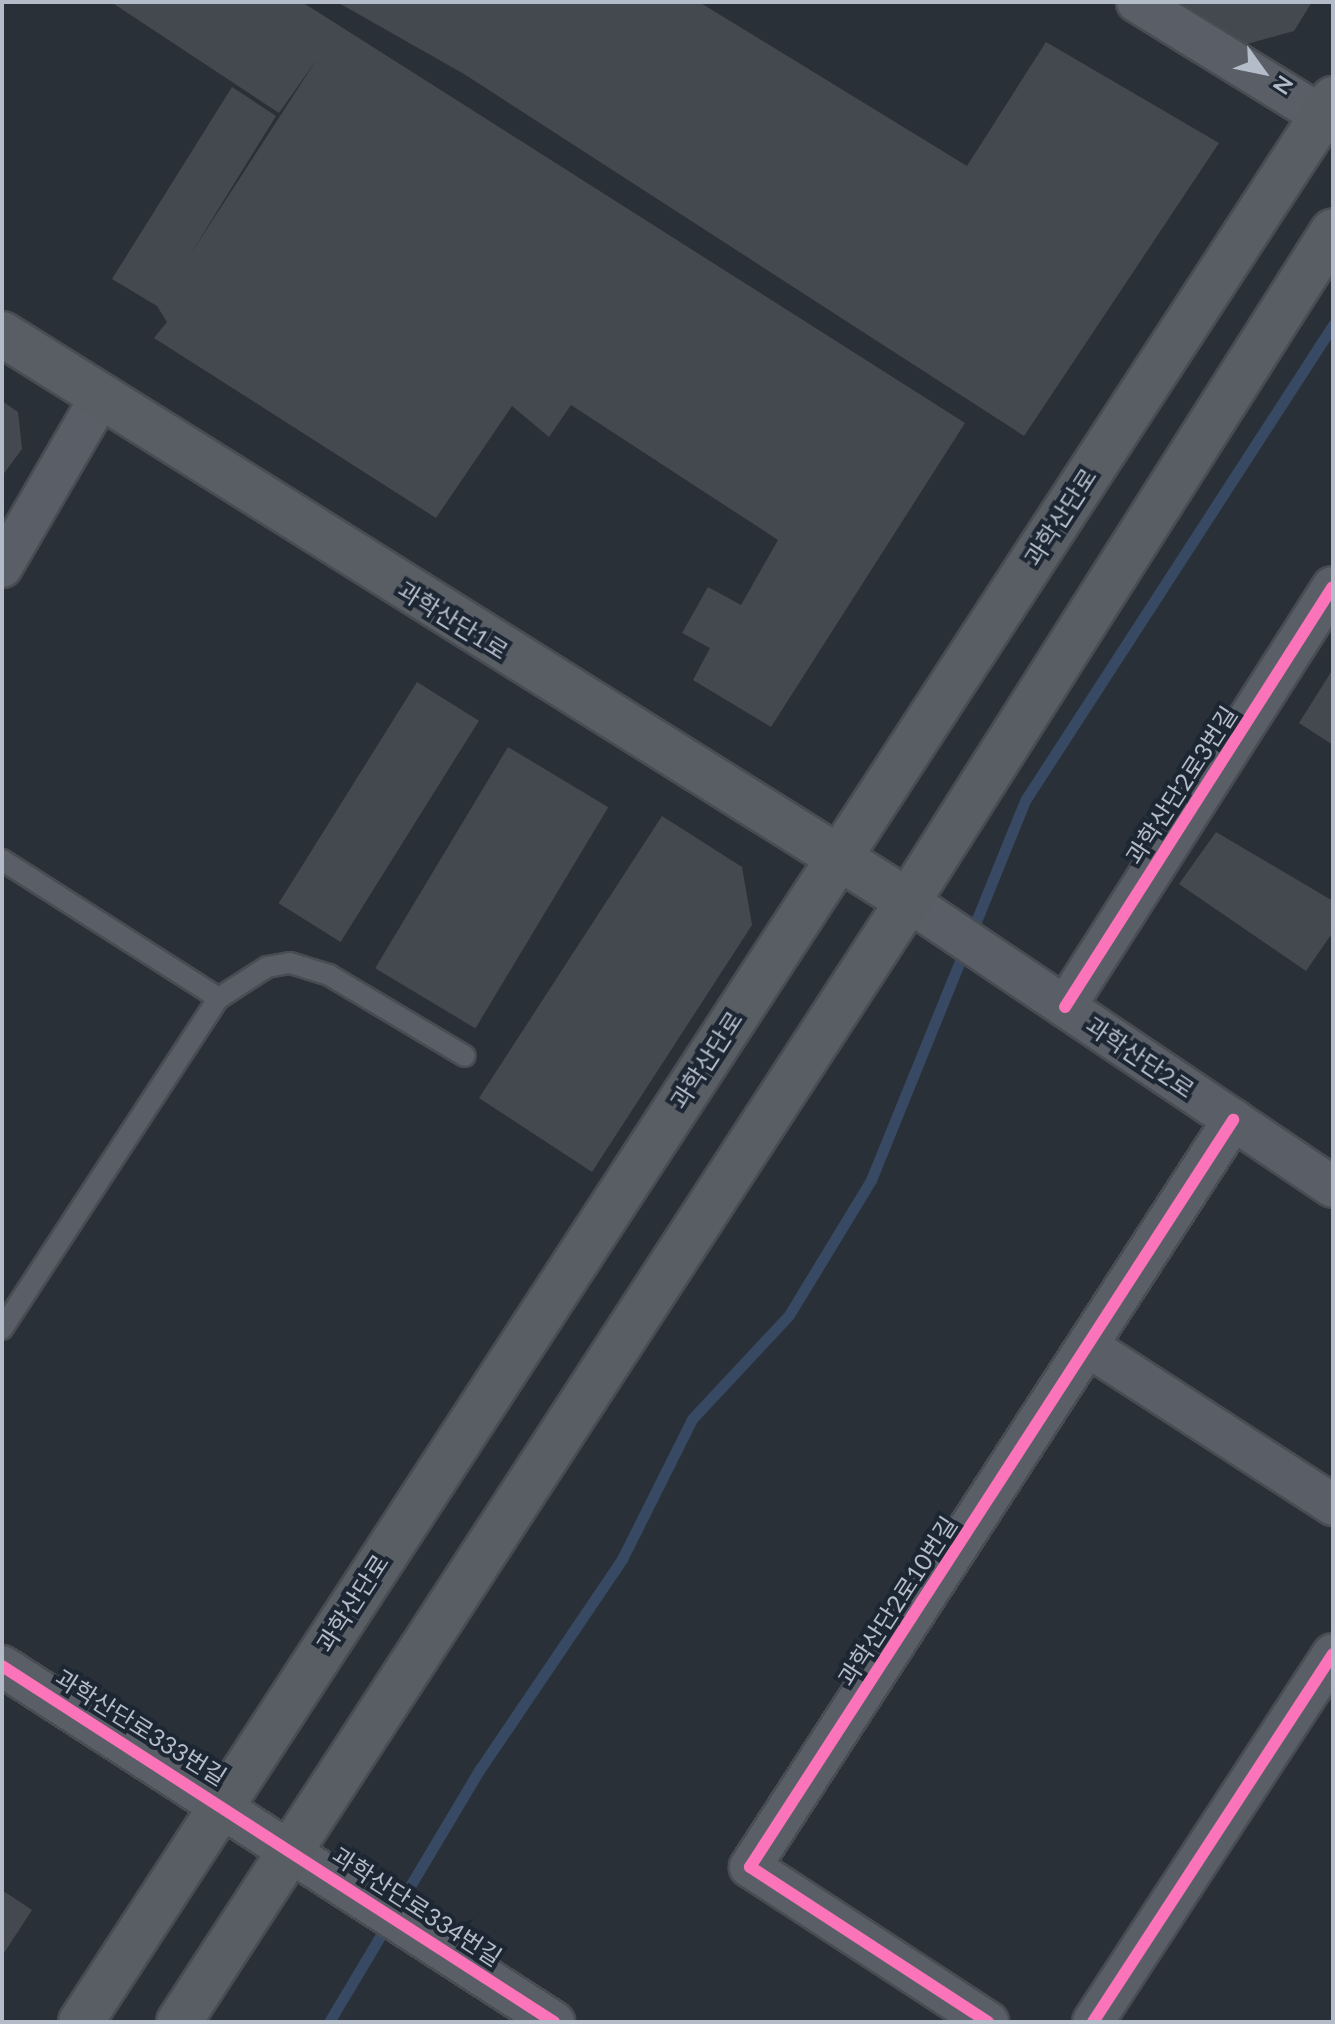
<!DOCTYPE html>
<html>
<head>
<meta charset="utf-8">
<style>
  body { margin:0 }
  #map { position:relative; width:1335px; height:2024px; overflow:hidden; background:#2a3038; font-family:Lato,"Noto Sans KR",sans-serif }
  div>[style] { position:absolute }
  .stream>* { height:11px; margin:-5.5px; padding:0 5.5px; transform-origin:5.5px; border-radius:5.5px; background:#384963 }
  .building>* { inset:0; background:#444950; transform-origin:0 0 }
  .roads { filter:drop-shadow(2px 0 #484c53) drop-shadow(-2px 0 #484c53) drop-shadow(0 2px #484c53) drop-shadow(0 -2px #484c53) }
  .service>* { height:20px; margin:-10px; padding:0 10px; transform-origin:10px; border-radius:10px; background:#5a5e66 }
  .minor>* { height:40px; margin:-20px; padding:0 20px; transform-origin:20px; border-radius:20px; background:#5a5e66 }
  .secondary>* { height:44px; margin:-22px; padding:0 22px; transform-origin:22px; border-radius:22px; background:#595d64 }
  .cycleway>* { height:12px; margin:-6px; padding:0 6px; transform-origin:6px; border-radius:6px; background:#fb73b8 }
  span { translate:-50% -50%; white-space:nowrap; text-align:center; line-height:1.15; -webkit-text-stroke:8px #1d2633; paint-order:stroke }
  .street-label { font-size:24px; color:#b4bcc9 }
  .frame { position:absolute; inset:0; border:4px solid #b4bcc9; pointer-events:none }
  .north { position:absolute; left:1223px; top:32px; width:80px; height:80px; -webkit-text-stroke:6px #1d2633; paint-order:stroke; rotate:123deg; font-size:22px; font-weight:700; line-height:32px; text-align:center; color:#b4bcc9 }
  .north::after { content:''; display:block; margin:auto; width:28px; height:36px; background:#b4bcc9; clip-path:polygon(50% 0,100% 100%,50% 72%,0 100%) }
</style>
</head>
<body>
<div id="map">
  <div class="stream">
    <div style="left:329px;top:2022px;width:295px;rotate:-59.2deg"></div>
    <div style="left:480px;top:1769px;width:254px;rotate:-55.9deg"></div>
    <div style="left:622px;top:1559px;width:157px;rotate:-63.4deg"></div>
    <div style="left:692px;top:1419px;width:142px;rotate:-47deg"></div>
    <div style="left:789px;top:1315px;width:158px;rotate:-58.7deg"></div>
    <div style="left:871px;top:1180px;width:411px;rotate:-67.9deg"></div>
    <div style="left:1026px;top:799px;width:565px;rotate:-57.07deg"></div>
  </div>
  <div class="building">
    <div style="clip-path:polygon(111px 2px,302px 2px,965px 423px,771px 727px,693px 680px,710px 648px,682px 633px,708px 587px,741px 605px,778px 540px,571px 405px,549px 437px,512px 406px,436px 518px,154px 338px,167px 322px,157px 306px,112px 279px,232px 87px,276px 116px,190px 255px,317px 59px,279px 113px)"></div>
    <div style="clip-path:polygon(337px 2px,699px 2px,967px 166px,1046px 42px,1219px 143px,1024px 436px,464px 74px)"></div>
    <div style="clip-path:polygon(1180px 2px,1312px 2px,1294px 31px,1247px 44px)"></div>
    <div style="clip-path:polygon(2px 401px,18px 412px,22px 449px,2px 476px)"></div>
    <div style="clip-path:polygon(1333px 669px,1333px 745px,1299px 723px)"></div>
    <div style="left:417px;top:682px;width:73px;height:261px;rotate:32deg"></div>
    <div style="left:508px;top:747px;width:117px;height:258px;rotate:31deg"></div>
    <div style="clip-path:polygon(662px 816px,742px 867px,752px 925px,592px 1172px,479px 1098px)"></div>
    <div style="clip-path:polygon(1216px 832px,1333px 901px,1333px 932px,1306px 971px,1179px 884px)"></div>
    <div style="clip-path:polygon(2px 1890px,32px 1910px,2px 1956px)"></div>
  </div>
  <div class="roads">
    <div class="service">
      <div style="left:2px;top:860px;width:257px;rotate:32.5deg"></div>
      <div style="left:2px;top:1329px;width:396px;rotate:-56.8deg"></div>
      <div style="left:219px;top:998px;width:57px;rotate:-32.9deg"></div>
      <div style="left:267px;top:967px;width:23px;rotate:-10deg"></div>
      <div style="left:290px;top:963px;width:41px;rotate:17.1deg"></div>
      <div style="left:329px;top:975px;width:158px;rotate:30.8deg"></div>
    </div>
    <div class="minor">
      <div style="left:1137px;top:2px;width:217px;rotate:31.6deg"></div>
      <div style="left:2px;top:567px;width:195px;rotate:-59.9deg"></div>
      <div style="left:908px;top:901px;width:512px;rotate:33.94deg"></div>
      <div style="left:1065px;top:1007px;width:498px;rotate:-57.5deg"></div>
      <div style="left:1089px;top:1347px;width:291px;rotate:32.9deg"></div>
      <div style="left:2px;top:1666px;width:657px;rotate:32.82deg"></div>
      <div style="left:988px;top:2022px;width:284px;rotate:-146.9deg"></div>
      <div style="left:750px;top:1867px;width:890px;rotate:-57.11deg"></div>
      <div style="left:1093px;top:2022px;width:439px;rotate:-56.9deg"></div>
    </div>
    <div class="secondary">
      <div style="left:2px;top:334px;width:1069px;rotate:32.04deg"></div>
      <div style="left:81px;top:2022px;width:2295px;rotate:-56.93deg"></div>
      <div style="left:179px;top:2022px;width:1337px;rotate:-56.96deg"></div>
      <div style="left:908px;top:901px;width:793px;rotate:-57.61deg"></div>
    </div>
  </div>
  <div class="cycleway">
    <div style="left:1065px;top:1007px;width:498px;rotate:-57.5deg"></div>
    <div style="left:2px;top:1666px;width:657px;rotate:32.82deg"></div>
    <div style="left:988px;top:2022px;width:284px;rotate:-146.9deg"></div>
    <div style="left:750px;top:1867px;width:890px;rotate:-57.11deg"></div>
    <div style="left:1093px;top:2022px;width:439px;rotate:-56.9deg"></div>
  </div>
  <div class="street-label">
    <span style="left:1060px;top:517px;rotate:-57deg">과학산단로</span>
    <span style="left:453px;top:620px;rotate:32deg">과학산단1로</span>
    <span style="left:1181px;top:785px;rotate:-57deg">과학산단2로3번길</span>
    <span style="left:1140px;top:1057px;rotate:34deg">과학산단2로</span>
    <span style="left:706px;top:1060px;rotate:-57deg">과학산단로</span>
    <span style="left:897px;top:1601px;rotate:-57deg">과학산단2로10번길</span>
    <span style="left:352px;top:1603px;rotate:-57deg">과학산단로</span>
    <span style="left:141px;top:1727px;rotate:32deg">과학산단로333번길</span>
    <span style="left:417px;top:1906px;rotate:33deg">과학산단로334번길</span>
  </div>
  <div class="frame"></div>
  <div class="north">N</div>
</div>
</body>
</html>
